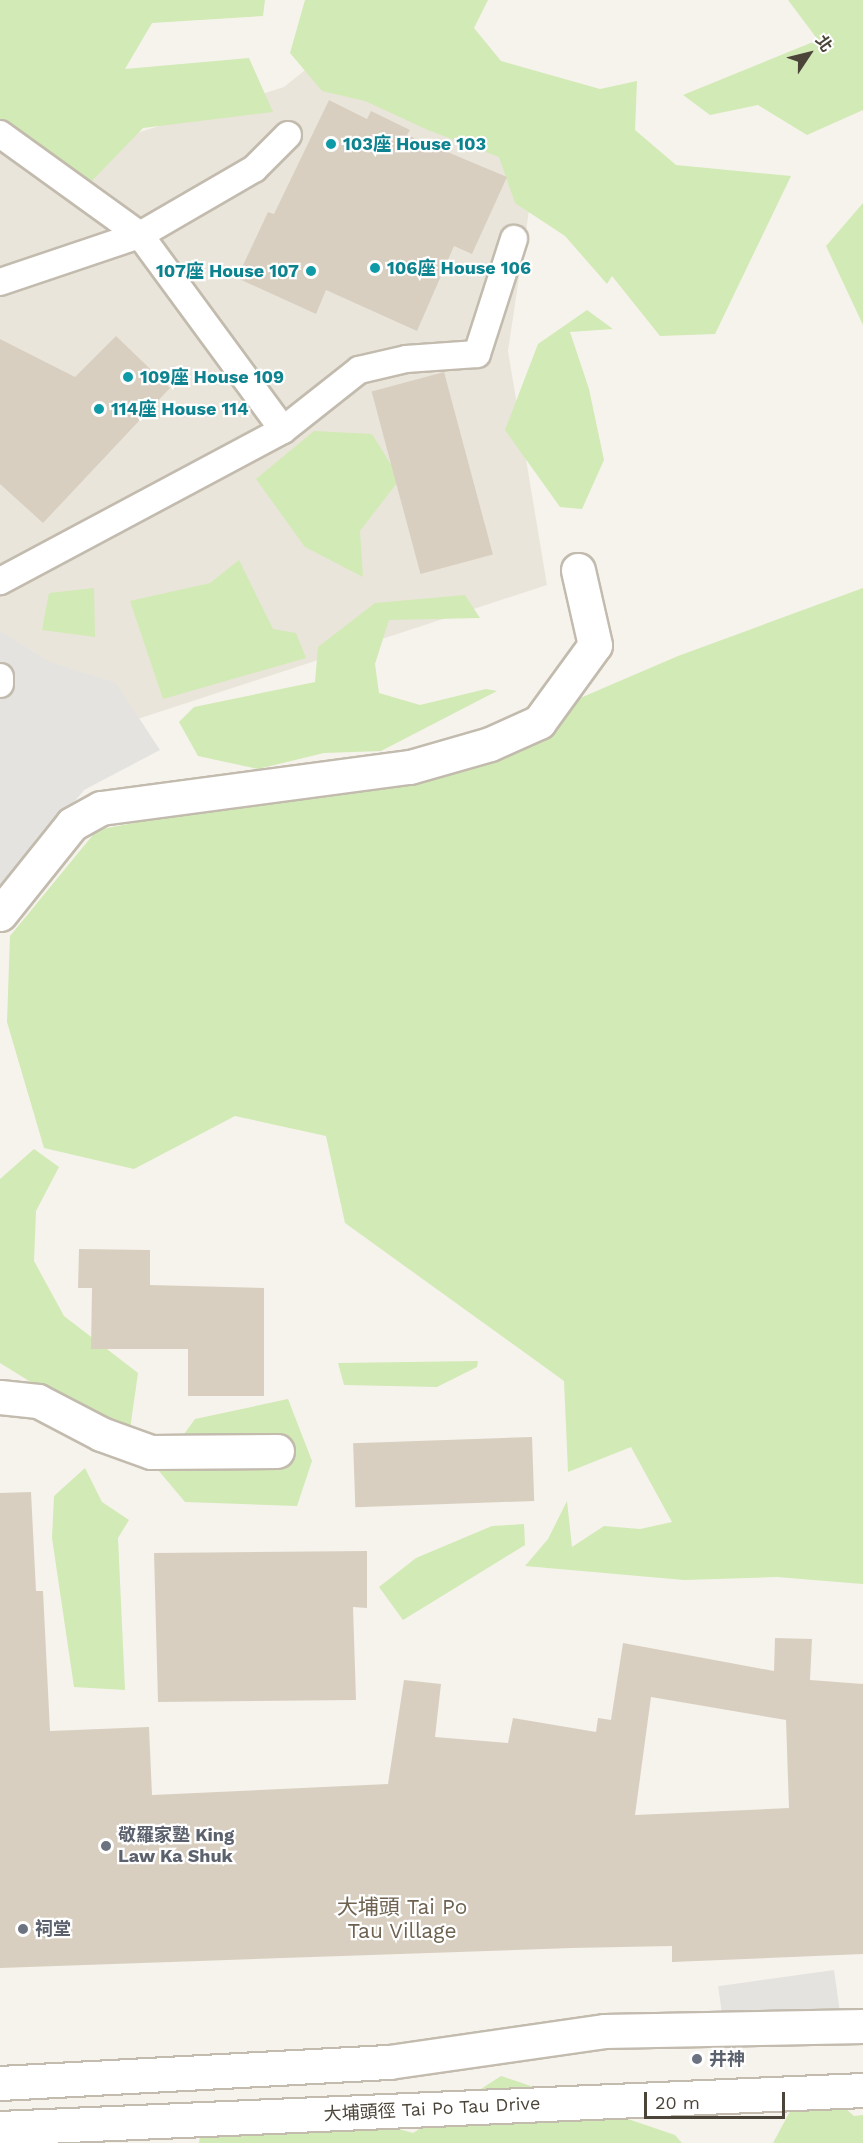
<!DOCTYPE html>
<html>
<head>
<meta charset="utf-8">
<style>
  body { margin:0 }
  #map { position:relative; width:863px; height:2143px; overflow:hidden; background:#f6f3ec; font-family:"Work Sans","Noto Sans TC",sans-serif }
  div>[style] { position:absolute }
  .residential>* { inset:0; background:#eae5da }
  .green>* { inset:0; background:#d2eab5 }
  .parking>* { inset:0; background:#e5e3e0; transform-origin:0 0 }
  .building>* { inset:0; background:#d8cfc1; transform-origin:0 0 }
  .roads { filter:drop-shadow(2px 0 #c2bbae) drop-shadow(-2px 0 #c2bbae) drop-shadow(0 2px #c2bbae) drop-shadow(0 -2px #c2bbae) }
  .lane>* { height:26px; margin:-13px; padding:0 13px; transform-origin:13px; border-radius:13px; background:#fff }
  .street>* { height:33px; margin:-16.5px; padding:0 16.5px; transform-origin:16.5px; border-radius:16.5px; background:#fff }
  .dots>* { width:16px; height:16px; translate:-50% -50%; box-sizing:border-box; border:3px solid #fff; border-radius:50% }
  span { translate:-50% -50%; white-space:nowrap; text-align:center; line-height:1.15; -webkit-text-stroke:4.5px #fff; paint-order:stroke }
  .culture-label { font-size:18px; color:#0d838f; font-weight:700 }
  .left { translate:0 -50%; text-align:left }
  .right { translate:-100% -50%; text-align:right }
  .worship-label { font-size:18px; color:#5b616d; font-weight:700 }
  .street-label { font-size:18px; color:#4b4439 }
  .quarter-label { font-size:21px; color:#6e6250 }
  .north { position:absolute; left:779px; top:24px; width:60px; height:60px; -webkit-text-stroke:4px #fff; paint-order:stroke; rotate:55deg; font-size:16px; font-weight:700; line-height:24px; text-align:center; color:#4b4439 }
  .north::after { content:''; display:block; margin:auto; width:21px; height:27px; background:#4b4439; clip-path:polygon(50% 0,100% 100%,50% 72%,0 100%) }
  .scale { position:absolute; left:644px; top:2092px; width:141px; height:27px; box-sizing:border-box; border:3px solid #4b4439; border-top:0; padding-left:8px; font-size:18px; line-height:21px; white-space:nowrap; color:#4b4439; -webkit-text-stroke:4px #fff; paint-order:stroke }
</style>
</head>
<body>
<div id="map">
  <div class="residential">
    <div style="clip-path:polygon(340px 42px,537px 157px,508px 351px,547px 585px,98px 732px,0 866px,0 106px,76px 152px,284px 87px)"></div>
  </div>
  <div class="green">
    <div style="clip-path:polygon(0 0,265px 0,263px 16px,152px 23px,125px 69px,249px 58px,273px 112px,143px 128px,87px 186px,0 137px)"></div>
    <div style="clip-path:polygon(305px 0,488px 0,474px 28px,501px 61px,600px 89px,637px 81px,635px 130px,676px 165px,791px 176px,715px 334px,660px 336px,612px 276px,607px 284px,565px 236px,515px 203px,499px 157px,428px 130px,365px 101px,322px 91px,290px 53px)"></div>
    <div style="clip-path:polygon(788px 0,863px 0,863px 110px,807px 135px,758px 105px,710px 115px,683px 95px,818px 40px)"></div>
    <div style="clip-path:polygon(863px 203px,863px 325px,826px 246px)"></div>
    <div style="clip-path:polygon(587px 310px,613px 329px,570px 332px,589px 389px,604px 460px,582px 509px,560px 507px,505px 430px,538px 344px)"></div>
    <div style="clip-path:polygon(314px 431px,372px 434px,400px 479px,360px 531px,363px 577px,305px 547px,256px 479px)"></div>
    <div style="clip-path:polygon(239px 560px,273px 629px,296px 633px,306px 658px,163px 699px,130px 601px,210px 583px)"></div>
    <div style="clip-path:polygon(94px 588px,95px 637px,42px 630px,49px 593px)"></div>
    <div style="clip-path:polygon(863px 588px,863px 1584px,777px 1577px,684px 1580px,525px 1566px,548px 1539px,567px 1501px,572px 1547px,604px 1526px,640px 1529px,672px 1522px,631px 1447px,568px 1472px,564px 1381px,345px 1223px,326px 1136px,235px 1116px,134px 1169px,44px 1148px,7px 1022px,10px 936px,97px 830px,417px 768px,678px 656px)"></div>
    <div style="clip-path:polygon(465px 595px,480px 618px,389px 620px,375px 664px,379px 693px,420px 705px,486px 689px,497px 691px,381px 751px,324px 753px,258px 769px,198px 756px,179px 722px,194px 707px,315px 682px,318px 647px,375px 603px)"></div>
    <div style="clip-path:polygon(34px 1149px,59px 1167px,36px 1211px,34px 1261px,64px 1316px,138px 1373px,129px 1436px,110px 1431px,0 1363px,0 1179px)"></div>
    <div style="clip-path:polygon(478px 1361px,477px 1367px,437px 1387px,344px 1385px,338px 1363px)"></div>
    <div style="clip-path:polygon(288px 1399px,312px 1461px,297px 1506px,185px 1502px,158px 1470px,195px 1419px)"></div>
    <div style="clip-path:polygon(85px 1468px,102px 1502px,129px 1520px,118px 1538px,125px 1690px,74px 1687px,52px 1538px,54px 1496px)"></div>
    <div style="clip-path:polygon(524px 1524px,525px 1545px,403px 1620px,379px 1587px,416px 1558px,492px 1526px)"></div>
    <div style="clip-path:polygon(501px 2076px,675px 2135px,682px 2143px,199px 2143px,205px 2105px,289px 2098px,413px 2133px)"></div>
    <div style="clip-path:polygon(809px 2076px,854px 2116px,863px 2115px,863px 2143px,773px 2143px)"></div>
  </div>
  <div class="parking">
    <div style="clip-path:polygon(0 631px,50px 662px,116px 683px,160px 750px,84px 790px,0 893px)"></div>
    <div style="left:834px;top:1970px;width:48px;height:117px;rotate:82deg"></div>
  </div>
  <div class="building">
    <div style="clip-path:polygon(329px 100px,367px 119px,371px 111px,410px 130px,407px 135px,507px 177px,472px 254px,454px 246px,417px 331px,326px 290px,316px 314px,237px 278px,268px 212px,274px 214px)"></div>
    <div style="clip-path:polygon(116px 336px,170px 388px,43px 523px,0 484px,0 339px,75px 377px)"></div>
    <div style="left:444px;top:372px;width:189px;height:75px;rotate:75deg"></div>
    <div style="clip-path:polygon(79px 1249px,150px 1250px,150px 1285px,264px 1288px,264px 1396px,188px 1396px,188px 1349px,91px 1349px,92px 1288px,78px 1288px)"></div>
    <div style="left:532px;top:1437px;width:64px;height:179px;rotate:88deg"></div>
    <div style="clip-path:polygon(evenodd,31px 1492px,36px 1591px,43px 1591px,50px 1731px,149px 1727px,152px 1795px,388px 1784px,404px 1680px,441px 1684px,435px 1737px,508px 1743px,513px 1718px,596px 1732px,598px 1718px,611px 1720px,623px 1643px,774px 1671px,775px 1638px,812px 1639px,810px 1680px,863px 1684px,863px 1954px,672px 1962px,672px 1946px,572px 1948px,0 1968px,0 1493px,31px 1492px,651px 1697px,786px 1720px,789px 1808px,635px 1815px,651px 1697px)"></div>
    <div style="clip-path:polygon(367px 1551px,367px 1608px,353px 1607px,356px 1700px,158px 1702px,154px 1553px)"></div>
  </div>
  <div class="roads">
    <div class="lane">
      <div style="left:0;top:134px;width:173px;rotate:35.8deg"></div>
      <div style="left:140px;top:235px;width:132px;rotate:-30.1deg"></div>
      <div style="left:254px;top:169px;width:48px;rotate:-45deg"></div>
      <div style="left:0;top:282px;width:148px;rotate:-18.6deg"></div>
      <div style="left:140px;top:235px;width:242px;rotate:53.7deg"></div>
      <div style="left:283px;top:430px;width:321px;rotate:151.9deg"></div>
      <div style="left:283px;top:430px;width:97px;rotate:-38.3deg"></div>
      <div style="left:359px;top:370px;width:48px;rotate:-13.2deg"></div>
      <div style="left:406px;top:359px;width:71px;rotate:-4deg"></div>
      <div style="left:477px;top:354px;width:121px;rotate:-72.2deg"></div>
      <div style="left:0;top:677px;width:7px;rotate:90deg"></div>
    </div>
    <div class="street">
      <div style="left:0;top:914px;width:115px;rotate:-51.3deg"></div>
      <div style="left:72px;top:824px;width:33px;rotate:-29deg"></div>
      <div style="left:101px;top:808px;width:312px;rotate:-7.6deg"></div>
      <div style="left:410px;top:767px;width:83px;rotate:-16deg"></div>
      <div style="left:490px;top:744px;width:54px;rotate:-24.2deg"></div>
      <div style="left:539px;top:722px;width:95px;rotate:-54deg"></div>
      <div style="left:595px;top:645px;width:77px;rotate:-102.8deg"></div>
      <div style="left:0;top:1397px;width:38px;rotate:6deg"></div>
      <div style="left:38px;top:1401px;width:71px;rotate:27.6deg"></div>
      <div style="left:101px;top:1434px;width:53px;rotate:19.8deg"></div>
      <div style="left:151px;top:1452px;width:126px;rotate:-0.5deg"></div>
      <div style="left:0;top:2083px;width:390px;rotate:-3.1deg"></div>
      <div style="left:389px;top:2062px;width:217px;rotate:-8.2deg"></div>
      <div style="left:604px;top:2031px;width:259px;rotate:-1.1deg"></div>
      <div style="left:0;top:2128px;width:864px;rotate:-2.52deg"></div>
    </div>
  </div>
  <div class="dots">
    <div style="left:331px;top:144px;background:#0f9aa8"></div>
    <div style="left:375px;top:268px;background:#0f9aa8"></div>
    <div style="left:311px;top:271px;background:#0f9aa8"></div>
    <div style="left:128px;top:377px;background:#0f9aa8"></div>
    <div style="left:99px;top:409px;background:#0f9aa8"></div>
    <div style="left:106px;top:1846px;background:#6b7280"></div>
    <div style="left:23px;top:1929px;background:#6b7280"></div>
    <div style="left:697px;top:2059px;background:#6b7280"></div>
  </div>
  <div class="culture-label">
    <span class="left" style="left:343px;top:144px">103座 House 103</span>
    <span class="left" style="left:387px;top:268px">106座 House 106</span>
    <span class="right" style="left:299px;top:271px">107座 House 107</span>
    <span class="left" style="left:140px;top:377px">109座 House 109</span>
    <span class="left" style="left:111px;top:409px">114座 House 114</span>
  </div>
  <div class="worship-label">
    <span class="left" style="left:118px;top:1846px">敬羅家塾 King<br>Law Ka Shuk</span>
    <span class="left" style="left:35px;top:1929px">祠堂</span>
    <span class="left" style="left:709px;top:2059px">井神</span>
  </div>
  <div class="street-label">
    <span style="left:432px;top:2109px;rotate:-3deg">大埔頭徑 Tai Po Tau Drive</span>
  </div>
  <div class="quarter-label">
    <span style="left:402px;top:1919px">大埔頭 Tai Po<br>Tau Village</span>
  </div>
  <div class="north">北</div>
  <div class="scale">20 m</div>
</div>
</body>
</html>
